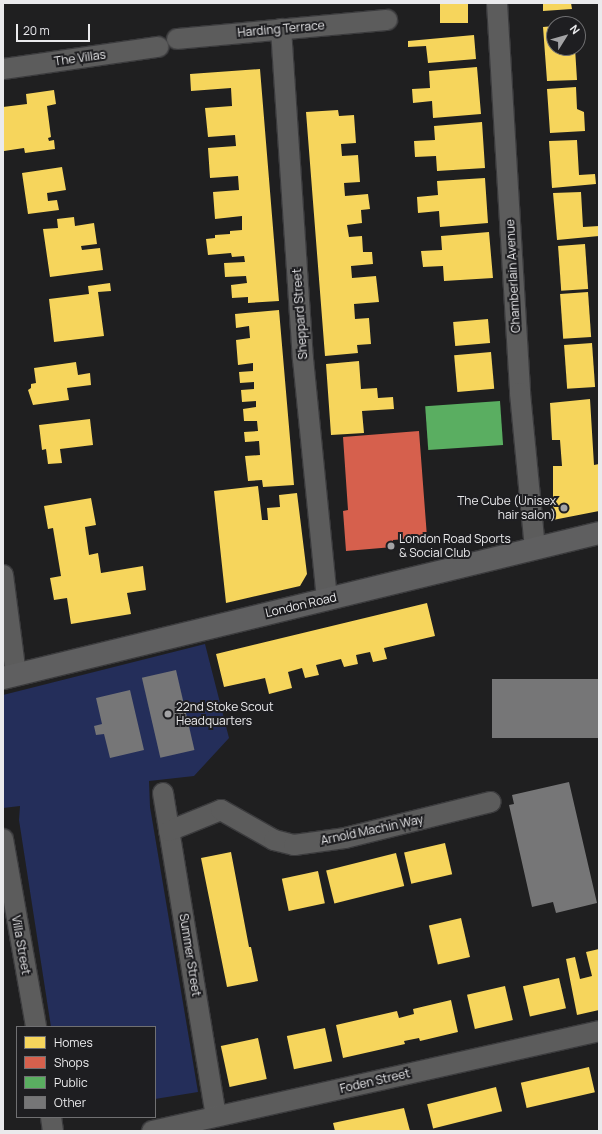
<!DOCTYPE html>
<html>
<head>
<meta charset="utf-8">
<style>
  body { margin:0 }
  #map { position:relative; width:602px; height:1134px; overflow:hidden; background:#1f1f20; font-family:Manrope,sans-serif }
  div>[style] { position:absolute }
  .green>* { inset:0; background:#242e5a }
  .homes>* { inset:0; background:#f6d55c; transform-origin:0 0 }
  .shops>* { inset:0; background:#d6604d }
  .public>* { inset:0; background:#5aae61; transform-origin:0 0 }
  .building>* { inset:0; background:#767677; transform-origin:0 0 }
  .roads { filter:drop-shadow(1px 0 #3b3b3d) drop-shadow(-1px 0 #3b3b3d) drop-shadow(0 1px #3b3b3d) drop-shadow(0 -1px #3b3b3d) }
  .street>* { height:20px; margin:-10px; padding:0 10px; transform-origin:10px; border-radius:10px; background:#5c5c5c }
  .secondary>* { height:22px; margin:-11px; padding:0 11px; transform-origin:11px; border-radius:11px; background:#5f5f60 }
  .dots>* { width:11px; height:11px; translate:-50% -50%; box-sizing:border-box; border:2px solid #1e1e21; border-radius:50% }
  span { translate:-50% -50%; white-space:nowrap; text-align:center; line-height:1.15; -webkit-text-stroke:4px #1e1e21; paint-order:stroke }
  .street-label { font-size:12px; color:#eaeaec }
  .poi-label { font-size:12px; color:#eaeaec }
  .right { translate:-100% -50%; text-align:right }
  .left { translate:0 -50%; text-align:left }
  .frame { position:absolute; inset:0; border:4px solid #eaeaec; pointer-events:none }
  .legend { position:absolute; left:16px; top:1026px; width:140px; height:92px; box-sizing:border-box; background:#1e1e21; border:1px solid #707072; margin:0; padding:5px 7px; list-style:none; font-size:12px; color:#eaeaec }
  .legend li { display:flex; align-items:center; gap:8px; height:20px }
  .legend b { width:20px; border:1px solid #707072 }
  .north { position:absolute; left:546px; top:16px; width:40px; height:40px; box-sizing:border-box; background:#1e1e21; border:1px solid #707072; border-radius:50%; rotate:53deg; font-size:11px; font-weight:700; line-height:16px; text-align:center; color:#eaeaec }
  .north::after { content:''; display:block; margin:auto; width:14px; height:18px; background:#a3a3a5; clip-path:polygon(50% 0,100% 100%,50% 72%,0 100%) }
  .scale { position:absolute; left:16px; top:24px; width:74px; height:18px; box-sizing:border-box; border:2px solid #eaeaec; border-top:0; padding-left:5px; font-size:12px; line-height:14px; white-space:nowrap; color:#eaeaec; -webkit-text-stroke:3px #1e1e21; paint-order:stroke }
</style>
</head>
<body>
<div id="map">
  <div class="green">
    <div style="clip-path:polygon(205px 644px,229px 738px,194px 776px,149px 781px,150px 807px,198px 1092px,155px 1099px,155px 1027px,51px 1027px,19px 820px,20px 806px,3px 808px,3px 695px)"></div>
  </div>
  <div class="homes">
    <div style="left:440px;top:3px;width:28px;height:20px"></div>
    <div style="clip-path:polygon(543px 3px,571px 3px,572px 9px,543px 11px)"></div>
    <div style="clip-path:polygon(554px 26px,554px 48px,575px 48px,577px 80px,547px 81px,543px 27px)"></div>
    <div style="clip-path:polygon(474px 35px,476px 59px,428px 63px,426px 46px,408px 47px,408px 41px)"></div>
    <div style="clip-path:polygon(477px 67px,481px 114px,433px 118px,432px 101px,413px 103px,412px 89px,430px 88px,429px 71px)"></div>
    <div style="clip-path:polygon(260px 69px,279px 301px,248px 303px,248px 297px,232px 298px,231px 285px,247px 283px,246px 276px,225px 277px,224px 263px,245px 262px,244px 256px,232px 257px,231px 253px,208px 255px,206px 239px,215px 238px,215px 235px,230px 234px,230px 231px,242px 230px,242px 216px,215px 219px,213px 192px,239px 190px,238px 176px,210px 178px,208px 148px,236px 146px,235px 135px,208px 137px,205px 108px,232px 106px,231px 88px,191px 91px,190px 74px)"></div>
    <div style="clip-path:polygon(576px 87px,577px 109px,584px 112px,585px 131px,550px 133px,547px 89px)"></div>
    <div style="clip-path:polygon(54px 90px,56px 104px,47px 106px,51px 137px,48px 138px,49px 141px,54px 140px,55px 149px,25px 153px,24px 148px,4px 151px,3px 107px,27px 104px,26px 94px)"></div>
    <div style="clip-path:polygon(338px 110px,339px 116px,354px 115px,356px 143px,341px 144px,342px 156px,358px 155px,360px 182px,344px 183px,345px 196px,368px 194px,370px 209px,361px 210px,362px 223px,347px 225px,349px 237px,362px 236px,363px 252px,372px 252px,373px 264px,351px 266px,352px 278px,376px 276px,379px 302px,354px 304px,355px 319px,369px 318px,371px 344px,357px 345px,358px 353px,325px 356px,306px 112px)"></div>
    <div style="clip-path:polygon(482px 122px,485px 168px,437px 171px,436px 156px,415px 157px,414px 141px,435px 140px,434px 126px)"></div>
    <div style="clip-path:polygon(577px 140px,579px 175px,595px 174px,596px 184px,552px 188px,549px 141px)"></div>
    <div style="clip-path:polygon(62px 167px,66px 190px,47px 193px,48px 201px,57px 200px,59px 210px,28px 214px,22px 173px)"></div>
    <div style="clip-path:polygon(485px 178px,488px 223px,440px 227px,439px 211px,418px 213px,417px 197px,438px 195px,437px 181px)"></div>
    <div style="clip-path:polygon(581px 192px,583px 227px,599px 226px,599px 236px,557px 240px,553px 193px)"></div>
    <div style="clip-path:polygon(74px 217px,75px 226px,94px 223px,97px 244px,81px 246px,82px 250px,100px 248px,103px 270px,50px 277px,43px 229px,58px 228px,57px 219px)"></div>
    <div style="clip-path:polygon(489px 232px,493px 278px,444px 281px,443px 266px,423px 267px,421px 251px,442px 250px,441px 236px)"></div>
    <div style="left:585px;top:244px;width:45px;height:27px;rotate:86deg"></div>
    <div style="clip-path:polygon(110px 283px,111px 291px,98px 292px,104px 336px,54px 342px,49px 299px,89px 294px,88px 286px)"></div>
    <div style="left:588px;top:292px;width:45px;height:28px;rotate:86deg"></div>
    <div style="clip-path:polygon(279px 310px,294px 485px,263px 487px,262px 480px,248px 481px,245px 456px,260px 455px,259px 441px,245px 442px,244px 432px,258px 431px,257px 421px,244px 421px,243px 409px,256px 407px,256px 401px,242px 402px,241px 390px,254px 389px,254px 382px,240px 383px,239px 372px,253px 371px,253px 363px,238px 365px,236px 340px,250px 338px,249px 326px,236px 328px,235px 314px)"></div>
    <div style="left:488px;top:319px;width:24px;height:35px;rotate:85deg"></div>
    <div style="left:592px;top:343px;width:44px;height:28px;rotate:86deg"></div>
    <div style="left:491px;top:352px;width:37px;height:37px;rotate:85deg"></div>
    <div style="clip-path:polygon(359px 361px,361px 389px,377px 388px,378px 398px,393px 397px,394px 409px,362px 411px,364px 433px,331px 435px,326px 364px)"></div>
    <div style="clip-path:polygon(76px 362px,78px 375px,90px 373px,91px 385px,67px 388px,69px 400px,33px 405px,28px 390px,31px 388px,31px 384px,36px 383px,34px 368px)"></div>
    <div style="clip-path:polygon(590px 399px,594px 465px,599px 464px,599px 511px,553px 520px,553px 466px,562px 466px,560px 440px,552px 440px,550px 403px)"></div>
    <div style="clip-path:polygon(90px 419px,93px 445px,60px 449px,62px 463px,48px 464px,46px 449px,42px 450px,39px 425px)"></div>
    <div style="clip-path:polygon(258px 486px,262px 520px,268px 520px,267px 508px,280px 507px,279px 495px,297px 493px,307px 574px,300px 586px,226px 603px,214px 491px)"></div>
    <div style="clip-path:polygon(91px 498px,96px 525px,85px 527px,89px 555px,98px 553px,101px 573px,143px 566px,146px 590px,127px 593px,131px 614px,71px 624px,67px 598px,54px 600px,50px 578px,61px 576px,53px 528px,48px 529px,44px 506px)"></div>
    <div style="clip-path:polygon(427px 603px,435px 636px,384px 648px,387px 659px,373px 662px,370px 652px,356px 655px,358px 664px,344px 667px,341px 659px,316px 665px,319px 675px,305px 678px,302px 668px,288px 672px,292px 688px,269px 694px,265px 678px,224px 687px,216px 654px)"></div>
    <div style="left:445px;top:843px;width:32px;height:42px;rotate:77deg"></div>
    <div style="clip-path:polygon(231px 852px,249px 947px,251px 947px,258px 981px,227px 987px,201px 858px)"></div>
    <div style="left:396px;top:853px;width:34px;height:72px;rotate:76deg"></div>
    <div style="left:318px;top:871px;width:33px;height:37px;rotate:78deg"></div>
    <div style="left:461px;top:918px;width:40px;height:33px;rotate:77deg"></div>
    <div style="clip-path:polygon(599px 949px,599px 1010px,577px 1015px,566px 959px,575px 957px,580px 979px,592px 976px,586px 952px)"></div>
    <div style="left:559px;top:978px;width:31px;height:37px;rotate:77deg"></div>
    <div style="left:505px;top:986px;width:35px;height:39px;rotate:77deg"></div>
    <div style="clip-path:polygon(451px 1000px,458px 1032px,420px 1041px,419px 1038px,404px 1041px,405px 1044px,343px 1058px,336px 1025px,397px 1011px,399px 1018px,414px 1014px,413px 1009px)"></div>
    <div style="left:325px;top:1028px;width:34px;height:39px;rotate:78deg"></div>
    <div style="left:258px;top:1038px;width:42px;height:38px;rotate:78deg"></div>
    <div style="left:589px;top:1067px;width:26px;height:70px;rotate:77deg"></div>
    <div style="left:496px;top:1087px;width:25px;height:71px;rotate:76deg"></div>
    <div style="clip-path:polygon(404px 1108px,410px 1131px,335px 1131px,333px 1123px)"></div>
  </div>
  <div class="shops">
    <div style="clip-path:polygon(419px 431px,427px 537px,393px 540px,393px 547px,346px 551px,343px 511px,348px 510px,343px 437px)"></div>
  </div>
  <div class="public">
    <div style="left:500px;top:401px;width:44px;height:75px;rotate:86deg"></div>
  </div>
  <div class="building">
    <div style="left:176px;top:670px;width:82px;height:35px;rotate:77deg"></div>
    <div style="left:599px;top:679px;width:59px;height:107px;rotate:90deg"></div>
    <div style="clip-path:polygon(130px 690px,144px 750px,110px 758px,104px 734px,96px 735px,94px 726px,102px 724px,96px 698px)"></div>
    <div style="clip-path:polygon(569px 782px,597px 903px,556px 913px,553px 902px,532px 907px,509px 805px,514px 804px,512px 795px)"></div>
  </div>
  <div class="roads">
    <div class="street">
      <div style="left:497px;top:3px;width:391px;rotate:86.6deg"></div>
      <div style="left:520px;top:393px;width:156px;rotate:84.5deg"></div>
      <div style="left:281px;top:29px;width:331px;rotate:86.2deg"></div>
      <div style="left:303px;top:359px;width:241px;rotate:84.3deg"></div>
      <div style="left:177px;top:39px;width:211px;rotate:-5.2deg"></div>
      <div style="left:3px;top:69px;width:157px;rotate:-8.1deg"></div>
      <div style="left:3px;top:575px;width:101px;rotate:82.6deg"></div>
      <div style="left:163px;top:793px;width:327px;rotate:80.7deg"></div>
      <div style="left:169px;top:831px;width:56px;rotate:-22deg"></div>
      <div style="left:221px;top:810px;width:61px;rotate:29.5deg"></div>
      <div style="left:274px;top:840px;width:21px;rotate:14deg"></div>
      <div style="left:294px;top:845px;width:51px;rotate:-7.8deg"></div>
      <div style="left:345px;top:838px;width:150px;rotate:-13.9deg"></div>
      <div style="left:3px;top:839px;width:191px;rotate:80deg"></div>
      <div style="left:51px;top:1117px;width:14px;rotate:82deg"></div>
      <div style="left:152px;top:1131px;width:458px;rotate:-12.6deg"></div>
    </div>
    <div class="secondary">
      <div style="left:3px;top:678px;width:613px;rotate:-13.67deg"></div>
    </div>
  </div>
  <div class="dots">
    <div style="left:564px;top:508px;background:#a3a3a5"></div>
    <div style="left:391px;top:546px;background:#a3a3a5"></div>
    <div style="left:168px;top:714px;background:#a3a3a5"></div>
  </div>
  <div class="street-label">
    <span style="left:281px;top:29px;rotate:-5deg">Harding Terrace</span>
    <span style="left:80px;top:58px;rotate:-8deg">The Villas</span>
    <span style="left:513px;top:276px;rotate:-93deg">Chamberlain Avenue</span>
    <span style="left:300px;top:314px;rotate:-94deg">Sheppard Street</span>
    <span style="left:301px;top:605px;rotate:-13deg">London Road</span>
    <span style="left:372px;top:830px;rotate:-12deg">Arnold Machin Way</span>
    <span style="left:21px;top:945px;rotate:80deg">Villa Street</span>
    <span style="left:190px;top:955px;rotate:81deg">Summer Street</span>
    <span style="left:375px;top:1081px;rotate:-13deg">Foden Street</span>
  </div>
  <div class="poi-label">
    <span class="right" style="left:556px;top:508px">The Cube (Unisex<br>hair salon)</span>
    <span class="left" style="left:399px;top:546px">London Road Sports<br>&amp; Social Club</span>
    <span class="left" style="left:176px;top:714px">22nd Stoke Scout<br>Headquarters</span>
  </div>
  <div class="frame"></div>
  <ul class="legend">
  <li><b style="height:11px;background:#f6d55c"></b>Homes</li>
  <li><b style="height:11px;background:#d6604d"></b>Shops</li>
  <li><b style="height:11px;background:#5aae61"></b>Public</li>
  <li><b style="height:11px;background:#767677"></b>Other</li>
  </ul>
  <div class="north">N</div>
  <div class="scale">20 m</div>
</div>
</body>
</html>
